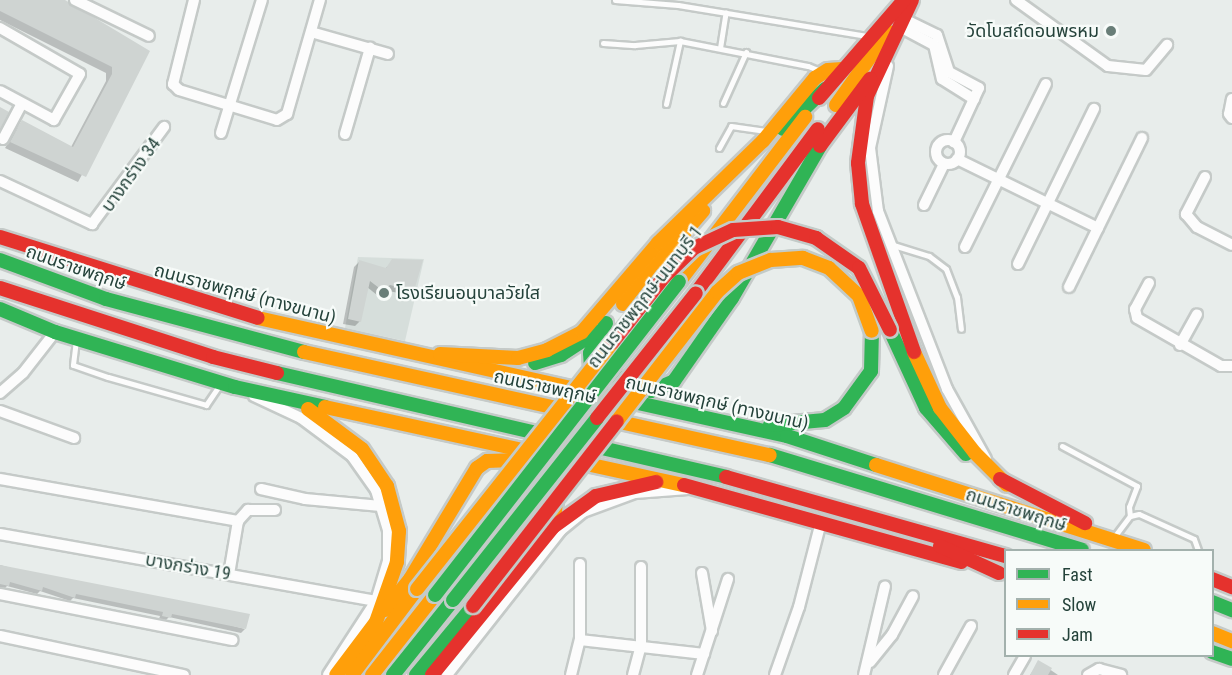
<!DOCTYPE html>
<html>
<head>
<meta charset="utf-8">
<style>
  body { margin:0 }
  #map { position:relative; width:1232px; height:675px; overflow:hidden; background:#e8edeb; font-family:"Roboto Condensed","Noto Sans Thai",sans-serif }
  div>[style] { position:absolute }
  .built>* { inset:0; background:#d6dedb }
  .shadow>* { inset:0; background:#0003 }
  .building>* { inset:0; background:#cfd4d2 }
  .roads { filter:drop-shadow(2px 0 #c5cac8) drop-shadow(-2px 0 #c5cac8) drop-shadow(0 2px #c5cac8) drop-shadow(0 -2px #c5cac8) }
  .lane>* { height:5px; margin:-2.5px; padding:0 2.5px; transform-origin:2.5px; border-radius:2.5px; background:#fcfcfc }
  .street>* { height:10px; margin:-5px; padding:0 5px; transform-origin:5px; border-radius:5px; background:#fcfcfc }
  .street>.ring { margin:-5px; padding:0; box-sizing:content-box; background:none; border:10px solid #fcfcfc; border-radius:50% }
  .fast>* { height:14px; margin:-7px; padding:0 7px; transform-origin:7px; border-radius:7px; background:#30b455 }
  .slow>* { height:14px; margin:-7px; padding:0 7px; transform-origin:7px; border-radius:7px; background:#ff9f0a }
  .jam>* { height:14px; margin:-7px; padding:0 7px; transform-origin:7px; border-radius:7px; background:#e5322d }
  .bridges { filter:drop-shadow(2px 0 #c3cbc8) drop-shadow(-2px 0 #c3cbc8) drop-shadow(0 2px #c3cbc8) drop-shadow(0 -2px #c3cbc8) }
  .fast-bridge>* { height:14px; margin:-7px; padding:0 7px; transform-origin:7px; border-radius:7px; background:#30b455 }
  .slow-bridge>* { height:14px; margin:-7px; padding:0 7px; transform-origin:7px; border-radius:7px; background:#ff9f0a }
  .jam-bridge>* { height:14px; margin:-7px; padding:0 7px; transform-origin:7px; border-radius:7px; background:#e5322d }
  .dots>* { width:16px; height:16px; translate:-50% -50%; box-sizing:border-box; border:3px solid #f7fbf9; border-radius:50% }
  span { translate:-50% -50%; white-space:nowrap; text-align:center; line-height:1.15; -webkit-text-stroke:4.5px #f7fbf9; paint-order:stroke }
  .poi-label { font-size:18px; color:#24423a }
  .right { translate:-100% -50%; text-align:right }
  .left { translate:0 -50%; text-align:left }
  .street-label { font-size:18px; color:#24423a }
  .legend { position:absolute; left:1004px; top:549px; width:210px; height:108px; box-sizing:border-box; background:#f7fbf9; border:2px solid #a3b1ad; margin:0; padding:8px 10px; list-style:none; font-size:18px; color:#24423a }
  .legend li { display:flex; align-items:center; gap:12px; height:30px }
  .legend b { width:30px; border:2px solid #a3b1ad }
</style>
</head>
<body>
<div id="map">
  <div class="built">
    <div style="clip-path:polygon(358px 257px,424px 259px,405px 341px,345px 328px)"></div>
  </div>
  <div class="shadow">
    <div style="clip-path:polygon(0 0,54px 0,148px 52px,78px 182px,5px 148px,22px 121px,71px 147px,106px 81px,106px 73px,0 20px)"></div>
    <div style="clip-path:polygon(393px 261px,413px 290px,408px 295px,384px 290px,377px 295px,367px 287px,360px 321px,355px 326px,343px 324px,354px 267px,359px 262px,385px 269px)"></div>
    <div style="clip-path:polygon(0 565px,245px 629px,241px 633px,169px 617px,165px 621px,159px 619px,160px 616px,73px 598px,70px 601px,40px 591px,37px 594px,7px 586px,4px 589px,0 588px)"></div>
    <div style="clip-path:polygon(1039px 662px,1058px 675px,1030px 675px)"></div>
  </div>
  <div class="building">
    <div style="clip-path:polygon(0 0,65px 0,150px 51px,86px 177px,10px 142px,22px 120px,73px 147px,112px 74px,112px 67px,0 11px)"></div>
    <div style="clip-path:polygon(0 107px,9px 112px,0 129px)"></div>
    <div style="clip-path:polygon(392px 259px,423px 260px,414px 291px,390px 285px,383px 291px,370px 281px,361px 322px,348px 319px,359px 260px,386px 268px)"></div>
    <div style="clip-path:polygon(0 565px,250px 614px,246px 629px,172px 614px,171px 618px,162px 616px,163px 612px,76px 594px,75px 598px,43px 587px,42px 591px,10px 582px,9px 586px,0 584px)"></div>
    <div style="clip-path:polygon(1038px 660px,1052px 668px,1048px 675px,1030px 675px)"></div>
  </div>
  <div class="roads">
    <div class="lane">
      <div style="left:615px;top:0;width:63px;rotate:4.5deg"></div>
      <div style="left:678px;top:5px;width:193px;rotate:9.3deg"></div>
      <div style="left:603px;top:43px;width:32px;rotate:4deg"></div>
      <div style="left:635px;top:45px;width:45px;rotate:-5.1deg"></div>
      <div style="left:680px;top:41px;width:130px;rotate:11.1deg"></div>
      <div style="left:808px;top:66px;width:16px;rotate:22deg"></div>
      <div style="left:720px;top:48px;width:36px;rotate:-81deg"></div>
      <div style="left:723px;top:103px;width:56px;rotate:-65.7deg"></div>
      <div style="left:666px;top:104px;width:65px;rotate:-77.5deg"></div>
      <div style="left:719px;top:148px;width:25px;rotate:-61deg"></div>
      <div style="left:731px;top:126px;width:37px;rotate:8deg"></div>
      <div style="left:890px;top:244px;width:41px;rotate:17.1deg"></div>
      <div style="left:929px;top:256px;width:21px;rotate:37deg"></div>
      <div style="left:946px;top:269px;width:30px;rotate:69deg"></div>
      <div style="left:957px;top:297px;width:32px;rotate:83deg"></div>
      <div style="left:76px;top:340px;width:25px;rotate:97deg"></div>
      <div style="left:73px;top:365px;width:37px;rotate:19deg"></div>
      <div style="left:108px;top:377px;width:102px;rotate:15.9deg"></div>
      <div style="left:206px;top:405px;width:25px;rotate:-56deg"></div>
      <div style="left:1062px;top:446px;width:85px;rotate:28.1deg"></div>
      <div style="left:1137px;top:486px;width:22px;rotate:111deg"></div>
      <div style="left:1129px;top:507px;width:9px;rotate:84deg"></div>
      <div style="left:1114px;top:537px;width:26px;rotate:-53deg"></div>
      <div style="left:1130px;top:516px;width:9px;rotate:-13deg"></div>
      <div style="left:1139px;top:514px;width:60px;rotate:24.4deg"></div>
      <div style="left:1194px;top:539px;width:12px;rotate:70deg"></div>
    </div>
    <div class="street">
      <div style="left:75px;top:0;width:82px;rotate:25.9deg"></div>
      <div style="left:194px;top:0;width:87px;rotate:104deg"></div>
      <div style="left:173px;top:84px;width:8px;rotate:45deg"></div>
      <div style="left:179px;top:90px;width:102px;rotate:17deg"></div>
      <div style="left:277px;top:120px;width:12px;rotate:-31deg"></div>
      <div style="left:287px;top:114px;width:119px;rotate:-73.9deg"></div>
      <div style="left:1016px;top:0;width:113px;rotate:35.7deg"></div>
      <div style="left:1108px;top:66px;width:38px;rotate:6deg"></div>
      <div style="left:1146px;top:70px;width:33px;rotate:-50deg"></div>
      <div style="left:908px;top:21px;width:32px;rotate:26deg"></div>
      <div style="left:937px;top:35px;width:39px;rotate:72deg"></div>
      <div style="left:949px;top:72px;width:34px;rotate:28deg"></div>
      <div style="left:979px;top:88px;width:60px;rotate:114.8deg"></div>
      <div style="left:0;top:28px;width:92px;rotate:29.9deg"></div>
      <div style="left:80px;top:74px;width:53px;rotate:119.5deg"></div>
      <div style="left:54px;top:120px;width:61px;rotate:-151.8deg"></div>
      <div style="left:904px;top:29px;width:34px;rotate:28deg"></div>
      <div style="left:934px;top:45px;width:35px;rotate:77deg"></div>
      <div style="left:942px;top:79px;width:38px;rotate:32deg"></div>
      <div style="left:311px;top:32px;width:80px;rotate:15.9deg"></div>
      <div style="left:888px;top:66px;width:84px;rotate:102.4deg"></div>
      <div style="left:870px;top:148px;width:64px;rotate:82.8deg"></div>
      <div style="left:878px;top:211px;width:191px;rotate:68.8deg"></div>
      <div style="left:947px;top:389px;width:80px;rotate:60.9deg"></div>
      <div style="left:1232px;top:99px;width:15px;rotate:101deg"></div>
      <div style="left:1229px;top:114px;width:5px;rotate:53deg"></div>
      <div style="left:221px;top:133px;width:139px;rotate:-72.9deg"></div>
      <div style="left:345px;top:134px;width:90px;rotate:-73.8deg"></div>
      <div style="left:3px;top:139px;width:40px;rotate:-62deg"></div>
      <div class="ring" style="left:936px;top:140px;width:14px;height:14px"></div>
      <div style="left:957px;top:159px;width:157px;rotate:26.1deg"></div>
      <div style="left:1205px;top:177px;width:42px;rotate:117.2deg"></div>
      <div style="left:1186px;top:214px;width:17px;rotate:50deg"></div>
      <div style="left:1197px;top:227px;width:39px;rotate:27deg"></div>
      <div style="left:0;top:181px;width:102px;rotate:25.1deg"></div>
      <div style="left:92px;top:224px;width:121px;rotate:-53.4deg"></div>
      <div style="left:924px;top:205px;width:46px;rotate:-64deg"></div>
      <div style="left:965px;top:247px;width:182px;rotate:-63.6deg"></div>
      <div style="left:1018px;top:264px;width:173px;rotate:-63.9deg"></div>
      <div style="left:1149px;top:283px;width:30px;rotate:118deg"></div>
      <div style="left:1135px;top:309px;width:9px;rotate:77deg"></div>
      <div style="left:1137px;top:318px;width:97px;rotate:29.7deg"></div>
      <div style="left:1221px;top:366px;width:11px"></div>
      <div style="left:1069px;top:287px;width:166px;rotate:-63.9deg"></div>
      <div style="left:1180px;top:345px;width:35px;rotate:-61deg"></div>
      <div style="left:0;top:393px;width:30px;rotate:-41deg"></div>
      <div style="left:23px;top:373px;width:52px;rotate:-52deg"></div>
      <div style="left:254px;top:396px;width:52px;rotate:25.1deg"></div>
      <div style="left:301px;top:418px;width:64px;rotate:36.7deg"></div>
      <div style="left:352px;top:456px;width:42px;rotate:54.8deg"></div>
      <div style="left:376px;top:490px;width:42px;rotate:73.3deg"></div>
      <div style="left:388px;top:530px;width:31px;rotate:90deg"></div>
      <div style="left:388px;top:561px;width:42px;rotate:106.7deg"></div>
      <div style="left:376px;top:601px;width:88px;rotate:123deg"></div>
      <div style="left:0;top:411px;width:79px;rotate:20deg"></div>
      <div style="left:0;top:479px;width:242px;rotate:10deg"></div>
      <div style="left:238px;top:521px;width:54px;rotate:99.6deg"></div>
      <div style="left:261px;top:489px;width:45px;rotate:12.8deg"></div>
      <div style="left:305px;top:499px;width:76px;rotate:5.3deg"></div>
      <div style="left:238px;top:521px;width:15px;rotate:-48deg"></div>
      <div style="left:248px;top:510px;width:27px"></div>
      <div style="left:0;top:534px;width:382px;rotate:10.1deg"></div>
      <div style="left:702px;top:573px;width:59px;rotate:80.2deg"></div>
      <div style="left:0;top:594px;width:237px;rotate:11.2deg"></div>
      <div style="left:0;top:636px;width:188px;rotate:12deg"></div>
      <div style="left:580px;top:640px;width:125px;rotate:6.4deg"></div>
      <div style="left:870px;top:662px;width:35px;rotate:-51deg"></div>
      <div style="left:892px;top:635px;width:44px;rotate:-61.7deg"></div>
      <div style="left:447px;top:675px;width:184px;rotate:-51.8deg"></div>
      <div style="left:561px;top:530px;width:28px;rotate:-39deg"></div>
      <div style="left:583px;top:512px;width:55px;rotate:-20.1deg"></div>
      <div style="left:635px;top:493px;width:53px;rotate:-4.3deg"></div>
      <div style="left:571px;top:675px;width:36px;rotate:-76deg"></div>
      <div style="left:580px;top:640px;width:76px;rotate:-90deg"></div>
      <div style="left:633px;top:675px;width:31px;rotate:-75deg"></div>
      <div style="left:641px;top:645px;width:78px;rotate:-90deg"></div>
      <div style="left:697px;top:675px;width:101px;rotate:-72.1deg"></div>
      <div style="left:775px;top:675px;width:72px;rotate:-70.6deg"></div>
      <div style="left:799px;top:607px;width:88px;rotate:-75.5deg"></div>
      <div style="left:864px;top:675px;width:91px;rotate:-76.7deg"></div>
      <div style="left:944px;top:675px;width:56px;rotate:-61.1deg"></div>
      <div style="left:1014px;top:675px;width:22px;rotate:-60deg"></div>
      <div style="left:1088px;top:675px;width:13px;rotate:-29deg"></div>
      <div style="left:1099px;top:669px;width:23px;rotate:15deg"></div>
    </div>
    <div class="fast">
      <div style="left:783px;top:129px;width:58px;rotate:-43.6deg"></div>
      <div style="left:0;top:260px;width:113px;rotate:20.2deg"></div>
      <div style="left:106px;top:299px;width:205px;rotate:15deg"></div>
      <div style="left:0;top:309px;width:60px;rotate:22.7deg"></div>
      <div style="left:55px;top:332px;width:188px;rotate:17deg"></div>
      <div style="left:235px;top:387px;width:92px;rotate:12.5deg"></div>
      <div style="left:606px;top:323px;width:34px;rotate:118deg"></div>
      <div style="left:590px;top:353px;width:13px;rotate:86deg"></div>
      <div style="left:591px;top:366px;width:65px;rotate:22.6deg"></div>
      <div style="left:651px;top:391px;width:25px;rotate:-23deg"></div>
      <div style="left:674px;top:381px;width:101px;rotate:-55.1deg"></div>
      <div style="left:732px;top:298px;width:176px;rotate:-59.9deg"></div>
      <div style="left:890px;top:330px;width:86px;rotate:65.2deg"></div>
      <div style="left:926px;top:408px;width:61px;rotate:49deg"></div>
      <div style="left:535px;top:363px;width:27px;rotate:-17deg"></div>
      <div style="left:561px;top:355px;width:42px;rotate:-33.3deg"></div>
      <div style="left:277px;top:373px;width:461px;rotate:13deg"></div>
      <div style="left:602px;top:395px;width:189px;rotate:12.5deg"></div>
      <div style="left:787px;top:436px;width:94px;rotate:18deg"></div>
      <div style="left:770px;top:425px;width:55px;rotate:-5.2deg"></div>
      <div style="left:825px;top:420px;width:22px;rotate:-32deg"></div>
      <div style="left:844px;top:408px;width:46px;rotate:-53.9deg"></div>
      <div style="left:871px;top:371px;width:40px;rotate:-88.6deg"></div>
      <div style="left:770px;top:455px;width:326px;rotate:16.9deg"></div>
      <div style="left:1212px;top:602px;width:22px;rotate:22deg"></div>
      <div style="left:1212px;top:652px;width:21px;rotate:19deg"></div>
      <div style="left:393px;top:675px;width:96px;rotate:-51.3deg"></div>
      <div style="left:416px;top:675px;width:89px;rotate:-50.4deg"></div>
    </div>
    <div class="slow">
      <div style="left:836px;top:105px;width:90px;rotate:-54.5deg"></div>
      <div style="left:679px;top:282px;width:208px;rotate:-52.6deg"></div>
      <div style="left:623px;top:304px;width:123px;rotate:-49.3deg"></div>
      <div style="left:258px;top:318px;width:353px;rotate:12.6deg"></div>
      <div style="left:304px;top:352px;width:477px;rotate:12.5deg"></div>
      <div style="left:914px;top:352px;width:62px;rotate:65.1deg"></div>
      <div style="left:940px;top:408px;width:57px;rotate:52.1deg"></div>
      <div style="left:975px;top:453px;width:45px;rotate:45deg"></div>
      <div style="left:440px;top:354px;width:78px;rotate:2.9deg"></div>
      <div style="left:518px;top:358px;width:30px;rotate:-15deg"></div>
      <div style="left:547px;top:350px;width:39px;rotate:-27deg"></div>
      <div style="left:582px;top:332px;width:117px;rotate:-49.5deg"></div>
      <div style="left:658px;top:243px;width:146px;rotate:-44.2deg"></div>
      <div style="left:763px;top:141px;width:82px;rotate:-50.5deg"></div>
      <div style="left:815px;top:78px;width:15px;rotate:-32deg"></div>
      <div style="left:828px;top:70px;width:14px;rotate:-4deg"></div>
      <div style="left:325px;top:407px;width:367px;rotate:12.3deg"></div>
      <div style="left:308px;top:409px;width:67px;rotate:36.5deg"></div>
      <div style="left:362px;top:449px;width:45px;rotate:56deg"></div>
      <div style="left:387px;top:486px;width:47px;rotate:75.1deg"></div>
      <div style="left:399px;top:531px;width:31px;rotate:94deg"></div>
      <div style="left:397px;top:562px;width:64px;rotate:109.3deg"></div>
      <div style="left:376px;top:622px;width:66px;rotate:127deg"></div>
      <div style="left:876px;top:465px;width:281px;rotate:17.6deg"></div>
      <div style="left:385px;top:610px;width:40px;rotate:-51deg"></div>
      <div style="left:410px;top:579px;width:130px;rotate:-58.9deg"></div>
      <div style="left:477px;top:468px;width:12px;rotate:-35deg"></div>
      <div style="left:487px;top:461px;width:25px;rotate:-2deg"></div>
      <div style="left:512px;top:460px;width:36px;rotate:36deg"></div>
      <div style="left:541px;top:481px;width:24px;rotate:52deg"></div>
      <div style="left:556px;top:500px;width:11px;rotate:95deg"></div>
      <div style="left:1212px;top:633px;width:22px;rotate:22deg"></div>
      <div style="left:352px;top:675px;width:108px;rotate:-52.9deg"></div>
      <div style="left:372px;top:675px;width:102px;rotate:-51.8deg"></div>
    </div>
    <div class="jam">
      <div style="left:912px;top:0;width:106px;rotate:115.1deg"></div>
      <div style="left:867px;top:96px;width:68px;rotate:97.7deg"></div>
      <div style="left:858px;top:163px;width:41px;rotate:84.4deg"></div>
      <div style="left:862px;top:204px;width:157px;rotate:70.6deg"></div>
      <div style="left:819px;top:98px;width:130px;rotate:-49.1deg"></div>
      <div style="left:820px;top:146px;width:84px;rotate:-53.3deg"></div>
      <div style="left:0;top:237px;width:270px;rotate:17.4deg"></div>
      <div style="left:0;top:288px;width:224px;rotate:17.9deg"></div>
      <div style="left:213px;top:357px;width:66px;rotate:14deg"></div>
      <div style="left:696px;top:293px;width:204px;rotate:-53.4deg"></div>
      <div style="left:726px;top:477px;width:291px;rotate:15.8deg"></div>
      <div style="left:1000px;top:479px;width:96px;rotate:27.4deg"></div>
      <div style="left:684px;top:485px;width:288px;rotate:15.5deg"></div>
      <div style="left:940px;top:546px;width:65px;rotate:24.6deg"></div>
      <div style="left:1212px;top:579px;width:22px;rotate:22deg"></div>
      <div style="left:432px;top:675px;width:191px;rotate:-50.7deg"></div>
      <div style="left:553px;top:527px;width:53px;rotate:-35.8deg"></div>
      <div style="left:596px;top:496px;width:62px;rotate:-13.1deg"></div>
    </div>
  </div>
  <div class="bridges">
    <div class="fast-bridge">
      <div style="left:435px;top:595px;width:397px;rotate:-52.1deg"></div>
      <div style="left:453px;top:600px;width:232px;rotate:-51.6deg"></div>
    </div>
    <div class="slow-bridge">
      <div style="left:617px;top:421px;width:163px;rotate:-52.2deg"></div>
      <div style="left:717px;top:292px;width:28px;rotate:-42deg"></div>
      <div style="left:738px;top:273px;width:35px;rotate:-22deg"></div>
      <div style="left:771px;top:260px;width:32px;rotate:-4deg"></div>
      <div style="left:803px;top:258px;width:28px;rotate:21deg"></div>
      <div style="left:829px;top:268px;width:41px;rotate:43deg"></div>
      <div style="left:859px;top:296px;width:37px;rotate:70deg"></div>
      <div style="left:417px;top:589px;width:314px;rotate:-51.6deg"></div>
    </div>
    <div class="jam-bridge">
      <div style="left:612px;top:343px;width:84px;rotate:-51.8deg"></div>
      <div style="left:664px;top:277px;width:42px;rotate:-44deg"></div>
      <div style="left:694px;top:248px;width:43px;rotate:-24.8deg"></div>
      <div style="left:733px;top:230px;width:45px;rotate:-3.8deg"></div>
      <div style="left:778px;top:227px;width:40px;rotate:16deg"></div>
      <div style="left:816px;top:238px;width:52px;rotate:34.9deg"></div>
      <div style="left:859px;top:268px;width:69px;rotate:63.4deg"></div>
      <div style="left:597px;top:418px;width:159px;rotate:-51.6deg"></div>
      <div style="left:473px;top:606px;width:234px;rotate:-52.1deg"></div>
    </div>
  </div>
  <div class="dots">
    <div style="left:1111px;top:31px;background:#697e78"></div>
    <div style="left:384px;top:293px;background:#697e78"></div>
  </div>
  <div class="poi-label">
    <span class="right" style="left:1099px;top:31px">วัดโบสถ์ดอนพรหม</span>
    <span class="left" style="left:396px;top:293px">โรงเรียนอนุบาลวัยใส</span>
  </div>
  <div class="street-label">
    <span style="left:131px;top:175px;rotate:-54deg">บางกร่าง 34</span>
    <span style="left:76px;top:268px;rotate:19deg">ถนนราชพฤกษ์</span>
    <span style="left:245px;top:294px;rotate:15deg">ถนนราชพฤกษ์ (ทางขนาน)</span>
    <span style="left:645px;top:297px;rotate:-52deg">ถนนราชพฤกษ์-นนทบุรี 1</span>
    <span style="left:545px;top:387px;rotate:12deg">ถนนราชพฤกษ์</span>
    <span style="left:717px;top:403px;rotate:13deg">ถนนราชพฤกษ์ (ทางขนาน)</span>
    <span style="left:1016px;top:510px;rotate:18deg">ถนนราชพฤกษ์</span>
    <span style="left:188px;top:567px;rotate:10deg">บางกร่าง 19</span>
  </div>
  <ul class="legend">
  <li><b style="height:8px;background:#30b455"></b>Fast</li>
  <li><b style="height:8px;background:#ff9f0a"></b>Slow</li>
  <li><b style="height:8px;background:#e5322d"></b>Jam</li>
  </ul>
</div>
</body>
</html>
